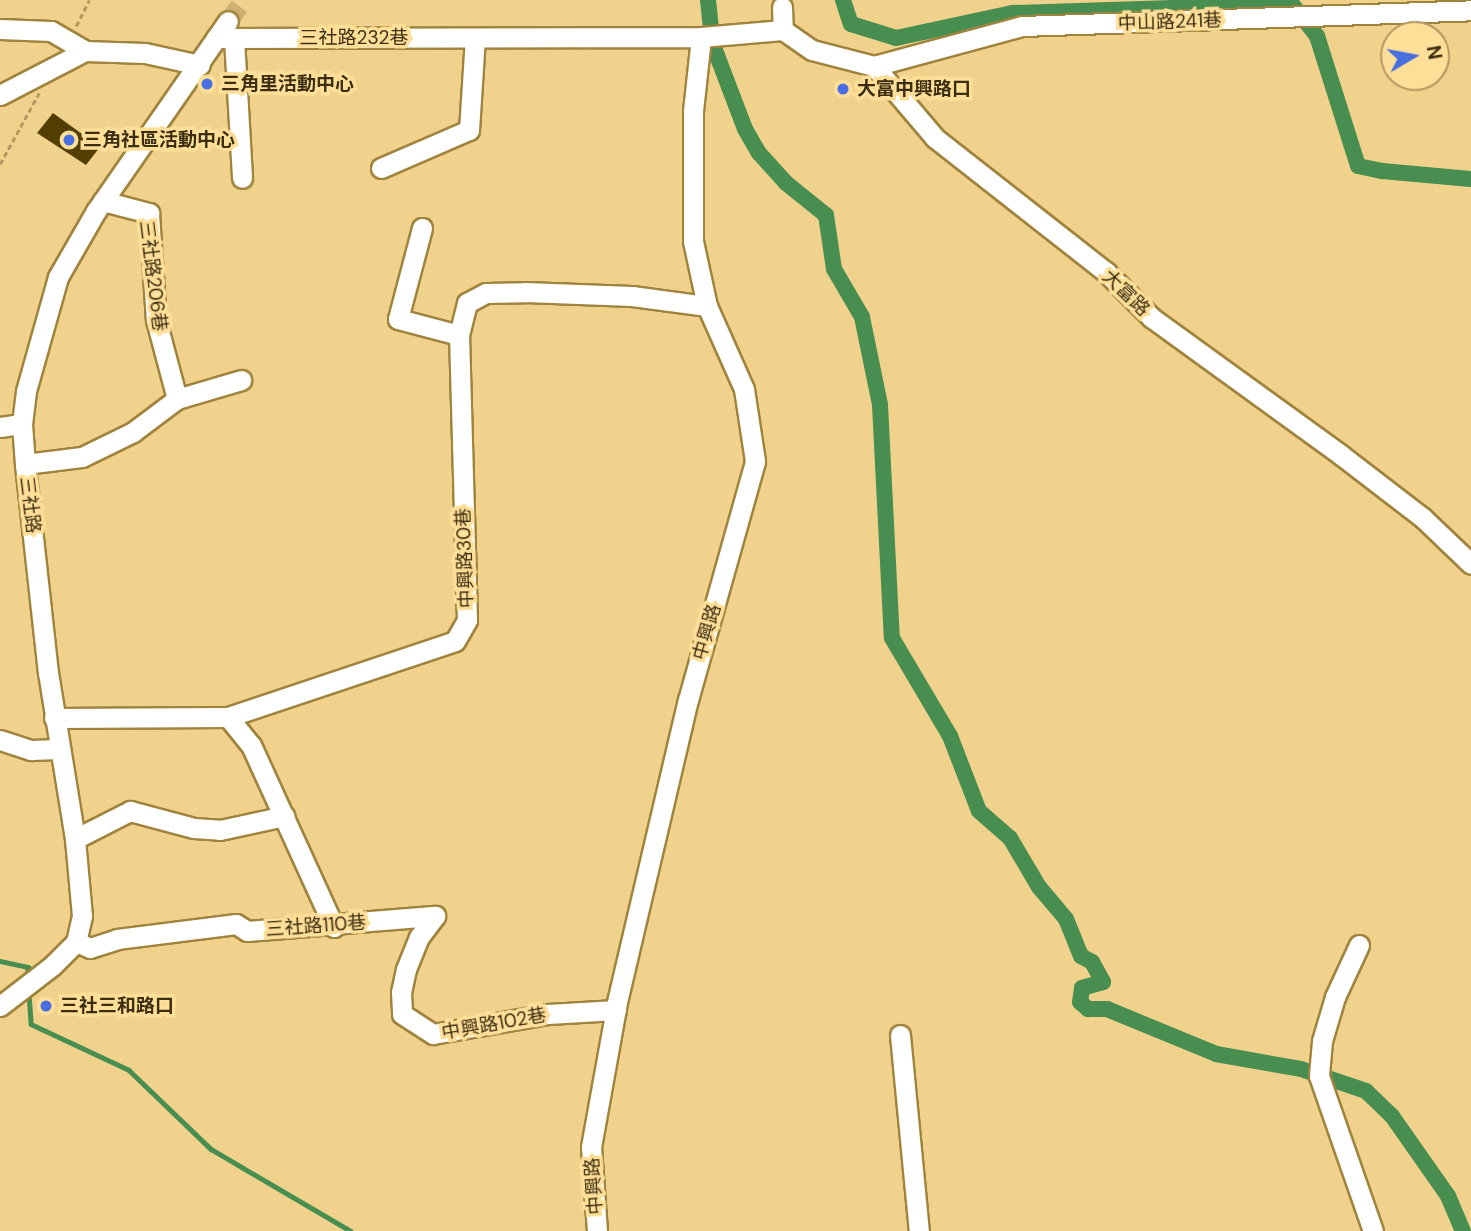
<!DOCTYPE html>
<html>
<head>
<meta charset="utf-8">
<style>
  body { margin:0 }
  #map { position:relative; width:1471px; height:1231px; overflow:hidden; background:#f1d28c; font-family:"DM Sans","Noto Sans TC",sans-serif }
  div>[style] { position:absolute }
  .stream>* { height:4.5px; margin:-2.25px; padding:0 2.25px; transform-origin:2.25px; border-radius:2.25px; background:#478e50 }
  .canal>* { height:16px; margin:-8px; padding:0 8px; transform-origin:8px; border-radius:8px; background:#478e50 }
  .building>* { inset:0; background:#533e01 }
  .minor-tunnel>* { height:19px; margin-top:-9.5px; transform-origin:0; background:repeating-linear-gradient(90deg,#cdb173 0 19px,transparent 0 29px) }
  .path>* { height:2.5px; margin-top:-1.25px; transform-origin:0; background:repeating-linear-gradient(90deg,#b09860 0 5px,transparent 0 8.5px) }
  .roads { filter:drop-shadow(2px 0 #a0833c) drop-shadow(-2px 0 #a0833c) drop-shadow(0 2px #a0833c) drop-shadow(0 -2px #a0833c) }
  .minor>* { height:19px; margin:-9.5px; padding:0 9.5px; transform-origin:9.5px; border-radius:9.5px; background:#fff }
  .dots>* { width:19px; height:19px; translate:-50% -50%; box-sizing:border-box; border:4px solid #ffdf98; border-radius:50% }
  span { translate:-50% -50%; white-space:nowrap; text-align:center; line-height:1.15; -webkit-text-stroke:7px #ffdf98; paint-order:stroke }
  .street-label { font-size:19px; color:#3b2e11 }
  .poi-label { font-size:19px; color:#3b2e11; font-weight:700 }
  .left { translate:0 -50%; text-align:left }
  .north { position:absolute; left:1380px; top:21px; width:70px; height:70px; box-sizing:border-box; background:#ffdf98; border:2px solid #b19862; border-radius:50%; rotate:80deg; font-size:19px; font-weight:700; line-height:28px; text-align:center; color:#3b2e11 }
  .north::after { content:''; display:block; margin:auto; width:24px; height:32px; background:#486ee1; clip-path:polygon(50% 0,100% 100%,50% 72%,0 100%) }
</style>
</head>
<body>
<div id="map">
  <div class="stream">
    <div style="left:0;top:961px;width:29px;rotate:12deg"></div>
    <div style="left:28px;top:967px;width:10px;rotate:90deg"></div>
    <div style="left:29px;top:993px;width:31px;rotate:86deg"></div>
    <div style="left:31px;top:1024px;width:108px;rotate:25.1deg"></div>
    <div style="left:129px;top:1070px;width:114px;rotate:43.9deg"></div>
    <div style="left:211px;top:1149px;width:162px;rotate:30.4deg"></div>
  </div>
  <div class="canal">
    <div style="left:708px;top:0;width:27px;rotate:84deg"></div>
    <div style="left:843px;top:0;width:25px;rotate:72deg"></div>
    <div style="left:851px;top:24px;width:47px;rotate:17.3deg"></div>
    <div style="left:896px;top:38px;width:120px;rotate:-12.1deg"></div>
    <div style="left:1013px;top:13px;width:279px;rotate:-1.8deg"></div>
    <div style="left:1292px;top:4px;width:41px;rotate:52deg"></div>
    <div style="left:1317px;top:36px;width:136px;rotate:72.5deg"></div>
    <div style="left:1358px;top:166px;width:25px;rotate:12deg"></div>
    <div style="left:1382px;top:171px;width:89px;rotate:5.1deg"></div>
    <div style="left:715px;top:50px;width:85px;rotate:69.2deg"></div>
    <div style="left:745px;top:129px;width:28px;rotate:60deg"></div>
    <div style="left:759px;top:153px;width:40px;rotate:48deg"></div>
    <div style="left:786px;top:183px;width:51px;rotate:38.7deg"></div>
    <div style="left:826px;top:215px;width:55px;rotate:81.6deg"></div>
    <div style="left:834px;top:269px;width:56px;rotate:59.7deg"></div>
    <div style="left:862px;top:317px;width:90px;rotate:78.4deg"></div>
    <div style="left:880px;top:405px;width:233px;rotate:87.1deg"></div>
    <div style="left:892px;top:638px;width:114px;rotate:59.4deg"></div>
    <div style="left:950px;top:736px;width:80px;rotate:68.9deg"></div>
    <div style="left:979px;top:811px;width:41px;rotate:41.1deg"></div>
    <div style="left:1010px;top:838px;width:57px;rotate:59.4deg"></div>
    <div style="left:1039px;top:887px;width:42px;rotate:49.8deg"></div>
    <div style="left:1066px;top:919px;width:40px;rotate:68deg"></div>
    <div style="left:1081px;top:956px;width:13px;rotate:29deg"></div>
    <div style="left:1092px;top:962px;width:23px;rotate:61deg"></div>
    <div style="left:1103px;top:982px;width:22px;rotate:164deg"></div>
    <div style="left:1082px;top:988px;width:14px;rotate:98deg"></div>
    <div style="left:1080px;top:1002px;width:11px;rotate:41deg"></div>
    <div style="left:1088px;top:1009px;width:19px"></div>
    <div style="left:1107px;top:1009px;width:118px;rotate:22.4deg"></div>
    <div style="left:1216px;top:1054px;width:86px;rotate:10deg"></div>
    <div style="left:1301px;top:1069px;width:69px;rotate:18.7deg"></div>
    <div style="left:1366px;top:1091px;width:36px;rotate:44deg"></div>
    <div style="left:1392px;top:1116px;width:98px;rotate:55deg"></div>
    <div style="left:1448px;top:1196px;width:38px;rotate:67deg"></div>
  </div>
  <div class="building">
    <div style="clip-path:polygon(53px 113px,100px 147px,86px 165px,37px 133px)"></div>
  </div>
  <div class="minor-tunnel">
    <div style="left:228px;top:21px;width:26px;rotate:-53deg"></div>
  </div>
  <div class="path">
    <div style="left:76px;top:26px;width:29px;rotate:-63deg"></div>
    <div style="left:0;top:164px;width:81px;rotate:-61.2deg"></div>
  </div>
  <div class="roads">
    <div class="minor">
      <div style="left:782px;top:7px;width:23px;rotate:88deg"></div>
      <div style="left:0;top:29px;width:51px;rotate:2.2deg"></div>
      <div style="left:51px;top:31px;width:39px;rotate:30deg"></div>
      <div style="left:216px;top:38px;width:485px;rotate:-0.1deg"></div>
      <div style="left:701px;top:37px;width:82px;rotate:-4.9deg"></div>
      <div style="left:783px;top:30px;width:35px;rotate:35deg"></div>
      <div style="left:812px;top:50px;width:64px;rotate:14.5deg"></div>
      <div style="left:874px;top:66px;width:94px;rotate:49.7deg"></div>
      <div style="left:935px;top:138px;width:217px;rotate:38.1deg"></div>
      <div style="left:1106px;top:272px;width:65px;rotate:45deg"></div>
      <div style="left:1152px;top:318px;width:233px;rotate:35.9deg"></div>
      <div style="left:1341px;top:455px;width:103px;rotate:37.5deg"></div>
      <div style="left:1423px;top:518px;width:66px;rotate:43.8deg"></div>
      <div style="left:234px;top:38px;width:140px;rotate:86.7deg"></div>
      <div style="left:874px;top:66px;width:153px;rotate:-15.1deg"></div>
      <div style="left:1022px;top:26px;width:449px;rotate:-2deg"></div>
      <div style="left:0;top:95px;width:96px;rotate:-27.4deg"></div>
      <div style="left:85px;top:51px;width:60px;rotate:1.9deg"></div>
      <div style="left:145px;top:53px;width:56px;rotate:12.3deg"></div>
      <div style="left:381px;top:168px;width:96px;rotate:-23.4deg"></div>
      <div style="left:469px;top:130px;width:92px;rotate:-86.3deg"></div>
      <div style="left:103px;top:201px;width:48px;rotate:14.6deg"></div>
      <div style="left:149px;top:213px;width:107px;rotate:86.3deg"></div>
      <div style="left:156px;top:320px;width:82px;rotate:75.1deg"></div>
      <div style="left:177px;top:399px;width:67px;rotate:-16.5deg"></div>
      <div style="left:422px;top:228px;width:94px;rotate:104.8deg"></div>
      <div style="left:398px;top:319px;width:63px;rotate:14.7deg"></div>
      <div style="left:0;top:427px;width:22px;rotate:-8deg"></div>
      <div style="left:25px;top:464px;width:57px;rotate:-7deg"></div>
      <div style="left:82px;top:457px;width:57px;rotate:-26.1deg"></div>
      <div style="left:133px;top:432px;width:55px;rotate:-36.9deg"></div>
      <div style="left:228px;top:717px;width:36px;rotate:51deg"></div>
      <div style="left:251px;top:745px;width:200px;rotate:65.5deg"></div>
      <div style="left:54px;top:718px;width:174px;rotate:-0.3deg"></div>
      <div style="left:228px;top:717px;width:239px;rotate:-18.5deg"></div>
      <div style="left:455px;top:641px;width:24px;rotate:-60deg"></div>
      <div style="left:467px;top:620px;width:285px;rotate:-91.6deg"></div>
      <div style="left:459px;top:335px;width:33px;rotate:-76deg"></div>
      <div style="left:467px;top:303px;width:21px;rotate:-28deg"></div>
      <div style="left:486px;top:293px;width:39px;rotate:-1deg"></div>
      <div style="left:525px;top:292px;width:107px;rotate:2.1deg"></div>
      <div style="left:632px;top:296px;width:76px;rotate:7.6deg"></div>
      <div style="left:0;top:740px;width:33px;rotate:18deg"></div>
      <div style="left:31px;top:750px;width:27px;rotate:-2deg"></div>
      <div style="left:75px;top:839px;width:62px;rotate:-27deg"></div>
      <div style="left:130px;top:811px;width:66px;rotate:14.9deg"></div>
      <div style="left:194px;top:828px;width:26px;rotate:4deg"></div>
      <div style="left:220px;top:830px;width:66px;rotate:-12.2deg"></div>
      <div style="left:435px;top:916px;width:26px;rotate:127deg"></div>
      <div style="left:419px;top:937px;width:35px;rotate:112deg"></div>
      <div style="left:406px;top:969px;width:24px;rotate:102deg"></div>
      <div style="left:401px;top:992px;width:22px;rotate:87deg"></div>
      <div style="left:402px;top:1014px;width:37px;rotate:33deg"></div>
      <div style="left:433px;top:1034px;width:117px;rotate:-9.9deg"></div>
      <div style="left:548px;top:1014px;width:68px;rotate:-3.4deg"></div>
      <div style="left:76px;top:942px;width:15px;rotate:23deg"></div>
      <div style="left:90px;top:948px;width:28px;rotate:-18deg"></div>
      <div style="left:117px;top:939px;width:120px;rotate:-7.2deg"></div>
      <div style="left:236px;top:924px;width:13px;rotate:32deg"></div>
      <div style="left:247px;top:931px;width:189px;rotate:-4.6deg"></div>
      <div style="left:1359px;top:945px;width:57px;rotate:114.8deg"></div>
      <div style="left:1335px;top:997px;width:46px;rotate:106.5deg"></div>
      <div style="left:1322px;top:1041px;width:35px;rotate:95deg"></div>
      <div style="left:1319px;top:1076px;width:164px;rotate:70.8deg"></div>
      <div style="left:0;top:1006px;width:66px;rotate:-37.6deg"></div>
      <div style="left:52px;top:966px;width:34px;rotate:-45deg"></div>
      <div style="left:76px;top:942px;width:27px;rotate:-77deg"></div>
      <div style="left:82px;top:916px;width:77px;rotate:-95.2deg"></div>
      <div style="left:75px;top:839px;width:168px;rotate:-99.2deg"></div>
      <div style="left:48px;top:673px;width:210px;rotate:-96.3deg"></div>
      <div style="left:25px;top:464px;width:40px;rotate:-94.3deg"></div>
      <div style="left:22px;top:424px;width:33px;rotate:-83deg"></div>
      <div style="left:26px;top:391px;width:118px;rotate:-74.3deg"></div>
      <div style="left:58px;top:277px;width:76px;rotate:-60.1deg"></div>
      <div style="left:96px;top:211px;width:231px;rotate:-55.2deg"></div>
      <div style="left:900px;top:1035px;width:197px;rotate:84.5deg"></div>
      <div style="left:597px;top:1231px;width:84px;rotate:-94.1deg"></div>
      <div style="left:591px;top:1147px;width:147px;rotate:-79.8deg"></div>
      <div style="left:617px;top:1002px;width:310px;rotate:-76.8deg"></div>
      <div style="left:688px;top:700px;width:248px;rotate:-74.3deg"></div>
      <div style="left:755px;top:461px;width:73px;rotate:-98.7deg"></div>
      <div style="left:744px;top:389px;width:91px;rotate:-114deg"></div>
      <div style="left:707px;top:306px;width:66px;rotate:-102.2deg"></div>
      <div style="left:693px;top:241px;width:130px;rotate:-90deg"></div>
      <div style="left:693px;top:111px;width:74px;rotate:-83.8deg"></div>
    </div>
  </div>
  <div class="dots">
    <div style="left:207px;top:84px;background:#486ee1"></div>
    <div style="left:843px;top:89px;background:#486ee1"></div>
    <div style="left:69px;top:140px;background:#486ee1"></div>
    <div style="left:46px;top:1006px;background:#486ee1"></div>
  </div>
  <div class="street-label">
    <span style="left:1170px;top:22px;rotate:-2deg">中山路241巷</span>
    <span style="left:354px;top:38px">三社路232巷</span>
    <span style="left:153px;top:276px;rotate:83deg">三社路206巷</span>
    <span style="left:1126px;top:293px;rotate:44deg">大富路</span>
    <span style="left:30px;top:505px;rotate:83deg">三社路</span>
    <span style="left:465px;top:558px;rotate:-92deg">中興路30巷</span>
    <span style="left:707px;top:632px;rotate:-74deg">中興路</span>
    <span style="left:316px;top:926px;rotate:-4deg">三社路110巷</span>
    <span style="left:494px;top:1024px;rotate:-10deg">中興路102巷</span>
    <span style="left:594px;top:1186px;rotate:-94deg">中興路</span>
  </div>
  <div class="poi-label">
    <span class="left" style="left:221px;top:84px">三角里活動中心</span>
    <span class="left" style="left:857px;top:89px">大富中興路口</span>
    <span class="left" style="left:83px;top:140px">三角社區活動中心</span>
    <span class="left" style="left:60px;top:1006px">三社三和路口</span>
  </div>
  <div class="north">N</div>
</div>
</body>
</html>
